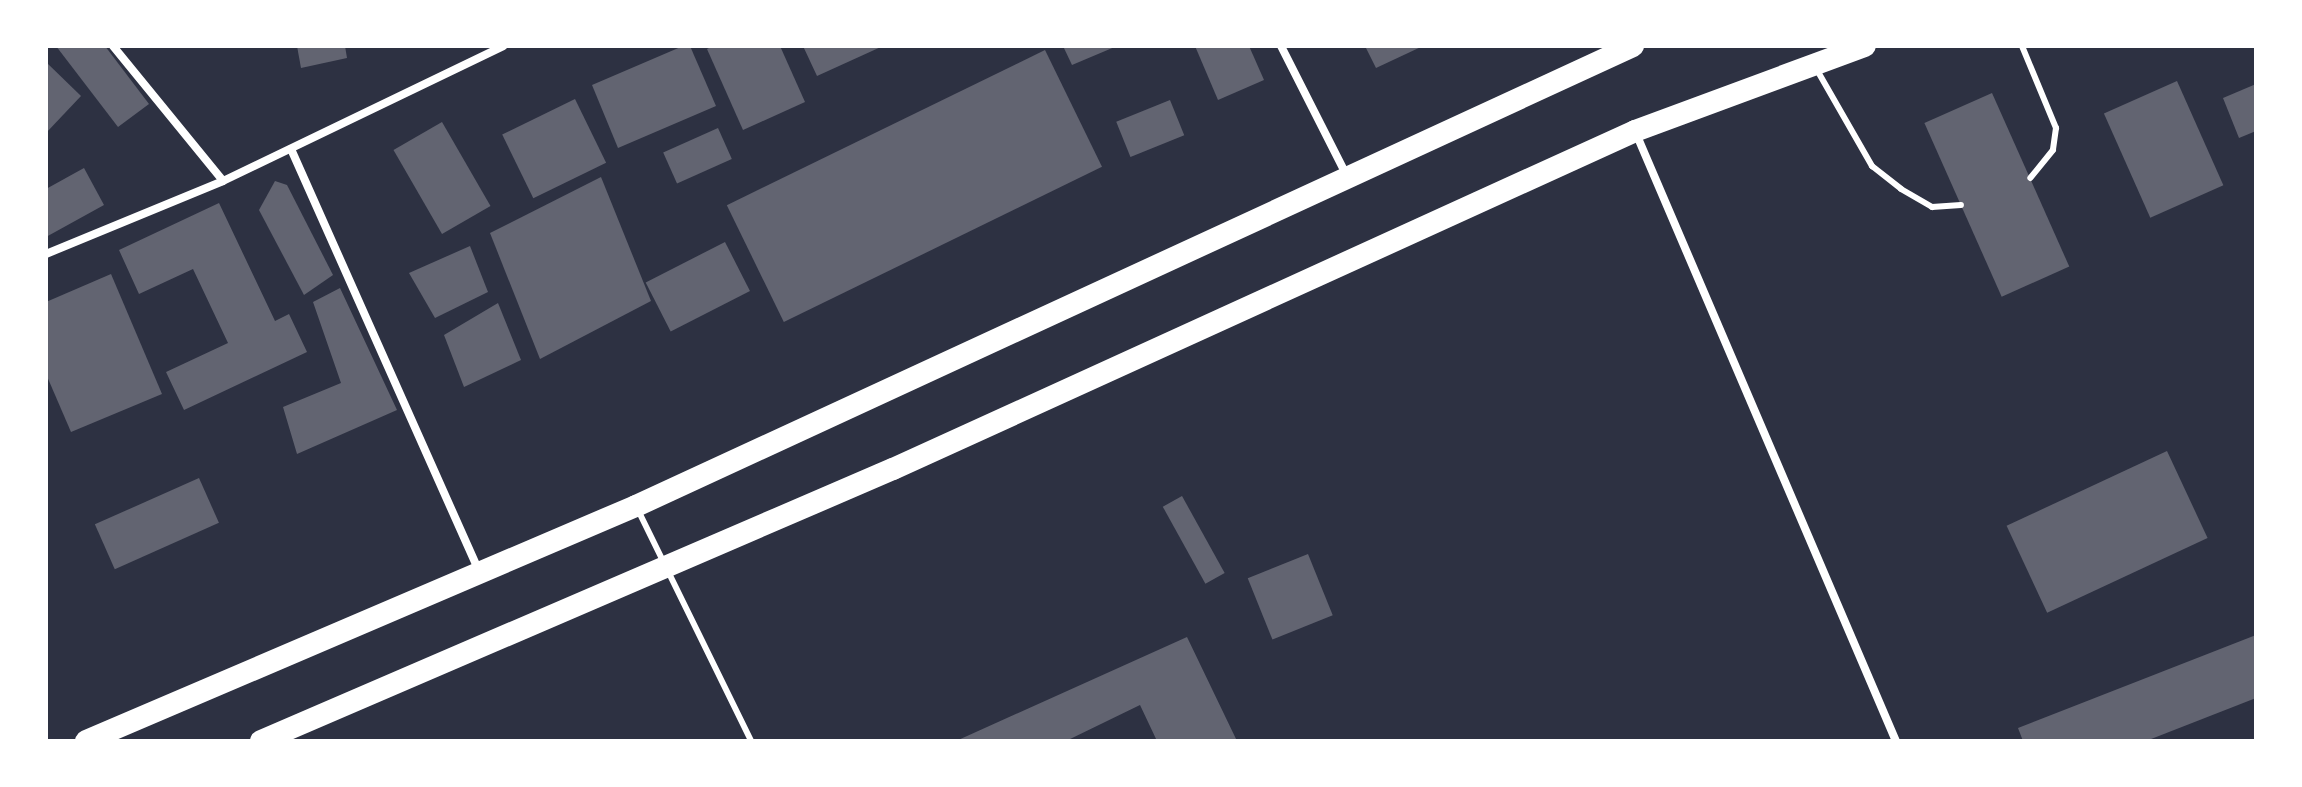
<!DOCTYPE html>
<html>
<head>
<meta charset="utf-8">
<style>
  body { margin:0 }
  #map { position:relative; width:2302px; height:787px; overflow:hidden; background:#2d3142; font-family:"DM Sans",sans-serif }
  div>[style] { position:absolute }
  .building>* { inset:0; background:#626471; transform-origin:0 0 }
  .service>* { height:6px; margin:-3px; padding:0 3px; transform-origin:3px; border-radius:3px; background:#fff }
  .minor>* { height:8px; margin:-4px; padding:0 4px; transform-origin:4px; border-radius:4px; background:#fff }
  .trunk>* { height:22px; margin:-11px; padding:0 11px; transform-origin:11px; border-radius:11px; background:#fff }
  span { translate:-50% -50%; white-space:nowrap; text-align:center; line-height:1.15; -webkit-text-stroke:7px #fff; paint-order:stroke }
  .frame { position:absolute; inset:0; border:48px solid #fff; pointer-events:none }
</style>
</head>
<body>
<div id="map">
  <div class="building">
    <div style="clip-path:polygon(56px 46px,105px 46px,149px 104px,118px 127px)"></div>
    <div style="clip-path:polygon(297px 46px,345px 46px,347px 58px,301px 68px)"></div>
    <div style="clip-path:polygon(683px 46px,690px 46px,716px 106px,618px 148px,592px 85px)"></div>
    <div style="clip-path:polygon(713px 46px,780px 46px,805px 102px,743px 130px,707px 49px)"></div>
    <div style="clip-path:polygon(803px 46px,883px 46px,817px 76px)"></div>
    <div style="clip-path:polygon(1063px 46px,1117px 46px,1072px 65px)"></div>
    <div style="clip-path:polygon(1195px 46px,1249px 46px,1264px 80px,1218px 100px)"></div>
    <div style="clip-path:polygon(1365px 46px,1423px 46px,1376px 68px)"></div>
    <div style="left:1045px;top:50px;width:130px;height:354px;rotate:64deg"></div>
    <div style="clip-path:polygon(46px 62px,81px 96px,46px 133px)"></div>
    <div style="left:2177px;top:81px;width:114px;height:80px;rotate:66deg"></div>
    <div style="clip-path:polygon(2256px 84px,2256px 131px,2239px 138px,2223px 98px)"></div>
    <div style="left:1992px;top:93px;width:190px;height:74px;rotate:66deg"></div>
    <div style="left:575px;top:99px;width:71px;height:81px;rotate:64deg"></div>
    <div style="left:1170px;top:100px;width:38px;height:58px;rotate:68deg"></div>
    <div style="left:442px;top:122px;width:97px;height:56px;rotate:60deg"></div>
    <div style="left:718px;top:128px;width:34px;height:60px;rotate:66deg"></div>
    <div style="clip-path:polygon(84px 168px,104px 205px,46px 237px,46px 189px)"></div>
    <div style="clip-path:polygon(601px 177px,651px 301px,540px 359px,490px 233px)"></div>
    <div style="clip-path:polygon(275px 181px,287px 185px,333px 275px,304px 295px,259px 210px)"></div>
    <div style="clip-path:polygon(219px 203px,275px 321px,289px 314px,307px 352px,184px 410px,166px 372px,228px 343px,193px 269px,139px 294px,119px 250px)"></div>
    <div style="left:725px;top:242px;width:55px;height:89px;rotate:63deg"></div>
    <div style="clip-path:polygon(470px 246px,488px 292px,435px 318px,409px 273px)"></div>
    <div style="clip-path:polygon(111px 274px,162px 394px,71px 432px,46px 374px,46px 302px)"></div>
    <div style="clip-path:polygon(340px 288px,397px 410px,297px 454px,283px 407px,341px 383px,313px 302px)"></div>
    <div style="clip-path:polygon(498px 303px,521px 360px,464px 387px,444px 335px)"></div>
    <div style="left:2167px;top:451px;width:96px;height:177px;rotate:65deg"></div>
    <div style="left:199px;top:478px;width:49px;height:114px;rotate:66deg"></div>
    <div style="left:1182px;top:496px;width:88px;height:22px;rotate:61deg"></div>
    <div style="left:1308px;top:554px;width:66px;height:65px;rotate:68deg"></div>
    <div style="clip-path:polygon(2256px 635px,2256px 698px,2146px 741px,2023px 741px,2018px 728px)"></div>
    <div style="clip-path:polygon(1187px 637px,1237px 741px,1157px 741px,1140px 705px,1066px 741px,956px 741px)"></div>
  </div>
  <div class="service">
    <div style="left:2022px;top:46px;width:89px;rotate:67.5deg"></div>
    <div style="left:2056px;top:128px;width:22px;rotate:98deg"></div>
    <div style="left:2053px;top:150px;width:36px;rotate:129deg"></div>
    <div style="left:1817px;top:70px;width:111px;rotate:60.2deg"></div>
    <div style="left:1872px;top:166px;width:37px;rotate:38deg"></div>
    <div style="left:1901px;top:189px;width:36px;rotate:30deg"></div>
    <div style="left:1932px;top:207px;width:29px;rotate:-4deg"></div>
    <div style="left:638px;top:510px;width:257px;rotate:63.9deg"></div>
  </div>
  <div class="minor">
    <div style="left:113px;top:46px;width:174px;rotate:50.8deg"></div>
    <div style="left:1281px;top:46px;width:146px;rotate:63.1deg"></div>
    <div style="left:1635px;top:131px;width:663px;rotate:66.84deg"></div>
    <div style="left:291px;top:149px;width:463px;rotate:66deg"></div>
    <div style="left:46px;top:254px;width:191px;rotate:-22.4deg"></div>
    <div style="left:223px;top:181px;width:311px;rotate:-25.7deg"></div>
  </div>
  <div class="trunk">
    <div style="left:86px;top:741px;width:598px;rotate:-23.14deg"></div>
    <div style="left:636px;top:506px;width:1098px;rotate:-24.77deg"></div>
    <div style="left:261px;top:741px;width:688px;rotate:-23.29deg"></div>
    <div style="left:893px;top:469px;width:815px;rotate:-24.49deg"></div>
    <div style="left:1635px;top:131px;width:245px;rotate:-20.3deg"></div>
  </div>
  <div class="frame"></div>
</div>
</body>
</html>
